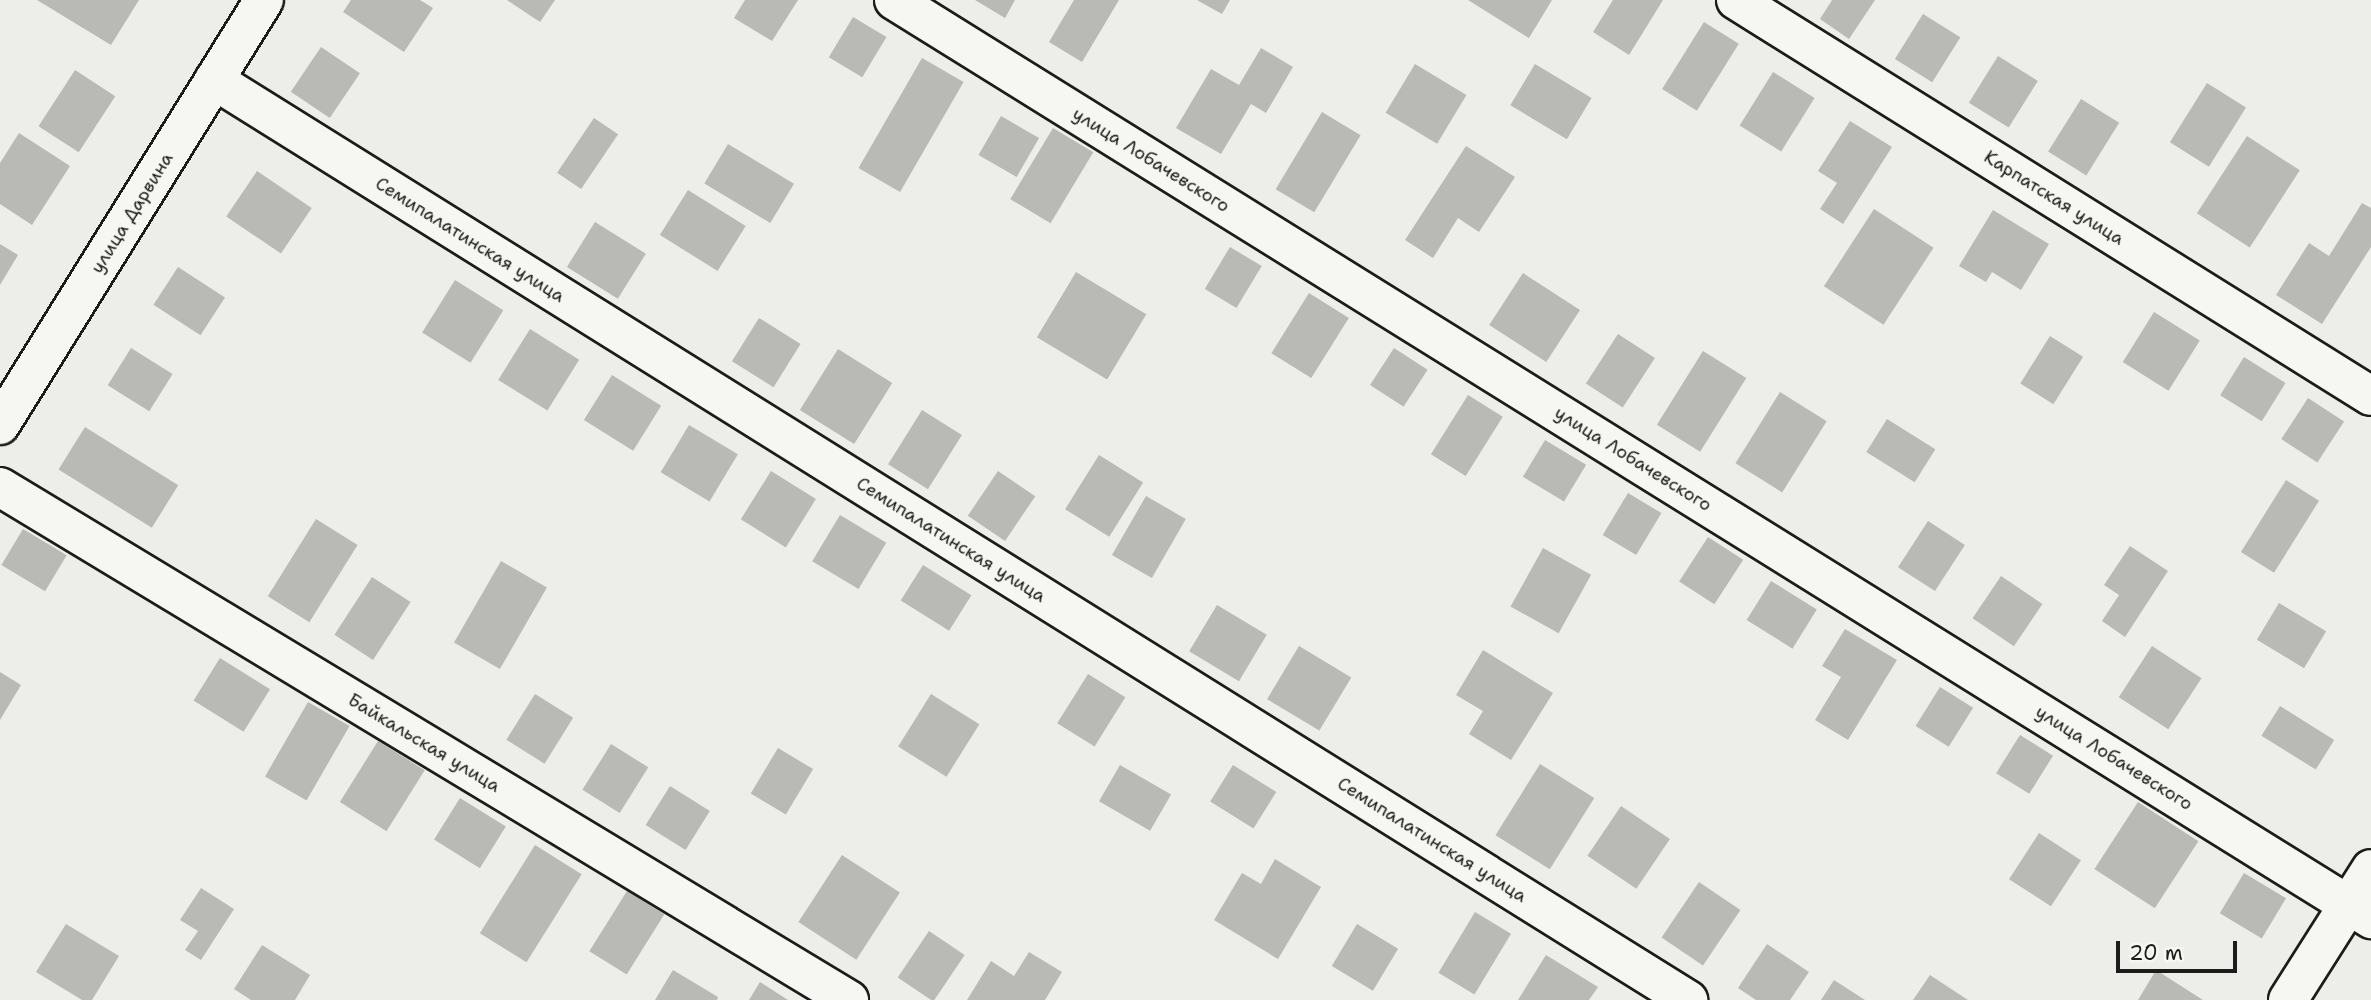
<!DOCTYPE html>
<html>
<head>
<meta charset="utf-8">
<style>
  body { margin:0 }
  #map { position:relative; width:2371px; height:1000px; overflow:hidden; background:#edede9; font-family:"Shantell Sans",sans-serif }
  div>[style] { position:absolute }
  .building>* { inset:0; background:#b9b9b6; transform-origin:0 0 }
  .roads { filter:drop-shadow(2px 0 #1c1c1c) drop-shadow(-2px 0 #1c1c1c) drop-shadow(0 2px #1c1c1c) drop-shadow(0 -2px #1c1c1c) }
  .minor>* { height:38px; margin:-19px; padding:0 19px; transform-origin:19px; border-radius:19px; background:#f6f6f2 }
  span { translate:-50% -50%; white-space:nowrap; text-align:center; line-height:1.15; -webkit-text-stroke:6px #f6f6f2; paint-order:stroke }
  .street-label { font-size:18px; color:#1c1c1c }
  .scale { position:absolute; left:2116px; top:941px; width:121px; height:32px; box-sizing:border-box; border:4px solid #1c1c1c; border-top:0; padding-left:9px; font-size:21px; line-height:24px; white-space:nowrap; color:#1c1c1c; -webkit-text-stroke:5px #f6f6f2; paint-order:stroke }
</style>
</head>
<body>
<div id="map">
  <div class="building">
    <div style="clip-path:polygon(37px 0,139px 0,111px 45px)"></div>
    <div style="clip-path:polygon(351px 0,420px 0,433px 8px,404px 52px,343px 12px)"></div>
    <div style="clip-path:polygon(507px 0,555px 0,540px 22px)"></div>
    <div style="clip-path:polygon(745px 0,798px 0,772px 41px,734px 18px)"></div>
    <div style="clip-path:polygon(975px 0,1015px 0,1005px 18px)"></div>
    <div style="clip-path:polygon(1074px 0,1119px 0,1082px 62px,1049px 42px)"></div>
    <div style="clip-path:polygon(1197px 0,1230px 0,1222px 14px)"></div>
    <div style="clip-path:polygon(1468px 0,1552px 0,1529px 38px)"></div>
    <div style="clip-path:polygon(1613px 0,1663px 0,1629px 55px,1593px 32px)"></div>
    <div style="clip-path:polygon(1832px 0,1875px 0,1849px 39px,1820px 19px)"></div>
    <div style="left:1923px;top:14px;width:44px;height:53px;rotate:32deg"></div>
    <div style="left:853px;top:17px;width:39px;height:47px;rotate:31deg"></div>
    <div style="left:1704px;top:22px;width:41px;height:79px;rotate:32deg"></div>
    <div style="left:321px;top:47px;width:47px;height:54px;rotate:34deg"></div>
    <div style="clip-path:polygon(1261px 48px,1293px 67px,1266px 113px,1251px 104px,1221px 154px,1176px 128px,1211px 69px,1239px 85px)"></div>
    <div style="left:1998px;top:56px;width:47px;height:55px;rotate:32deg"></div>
    <div style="left:922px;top:58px;width:48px;height:127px;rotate:30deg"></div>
    <div style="left:1415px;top:64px;width:60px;height:57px;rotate:31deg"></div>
    <div style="left:1535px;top:64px;width:66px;height:48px;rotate:31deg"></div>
    <div style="left:75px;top:70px;width:48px;height:67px;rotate:33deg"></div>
    <div style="left:1773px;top:72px;width:49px;height:63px;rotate:32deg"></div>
    <div style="left:2207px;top:83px;width:46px;height:70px;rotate:32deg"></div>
    <div style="left:2081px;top:99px;width:45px;height:62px;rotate:32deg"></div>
    <div style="left:1322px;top:112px;width:45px;height:90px;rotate:31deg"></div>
    <div style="left:1001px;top:116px;width:44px;height:45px;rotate:30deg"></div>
    <div style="left:594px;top:118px;width:29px;height:66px;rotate:34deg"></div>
    <div style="clip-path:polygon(1850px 121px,1892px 147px,1843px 224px,1820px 209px,1837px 183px,1818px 171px)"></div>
    <div style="left:1053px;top:128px;width:47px;height:83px;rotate:31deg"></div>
    <div style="clip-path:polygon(19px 133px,70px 166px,32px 225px,0 204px,0 163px)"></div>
    <div style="left:2247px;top:136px;width:63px;height:92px;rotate:33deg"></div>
    <div style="left:728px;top:144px;width:77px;height:46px;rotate:31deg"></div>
    <div style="clip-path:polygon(1466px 146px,1515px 177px,1479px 232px,1458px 218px,1433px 258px,1405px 240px)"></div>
    <div style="left:257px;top:171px;width:66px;height:55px;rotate:34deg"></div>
    <div style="left:688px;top:190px;width:68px;height:53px;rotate:32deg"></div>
    <div style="clip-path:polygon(2362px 203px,2371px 208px,2371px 247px,2322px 324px,2276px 295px,2309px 243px,2329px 256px)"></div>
    <div style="left:1874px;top:209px;width:71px;height:92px;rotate:33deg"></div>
    <div style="clip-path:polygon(1993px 210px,2049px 244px,2021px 290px,1992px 272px,1986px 282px,1959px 266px)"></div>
    <div style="left:595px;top:222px;width:60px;height:53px;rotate:32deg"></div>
    <div style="clip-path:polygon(0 244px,18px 255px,0 285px)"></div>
    <div style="left:1230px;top:247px;width:37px;height:49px;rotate:31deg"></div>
    <div style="left:178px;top:267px;width:56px;height:45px;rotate:33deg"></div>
    <div style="left:1076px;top:272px;width:82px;height:76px;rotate:31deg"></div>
    <div style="left:1523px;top:273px;width:68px;height:62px;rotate:33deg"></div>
    <div style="left:455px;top:280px;width:57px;height:62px;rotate:32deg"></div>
    <div style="left:1309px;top:293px;width:47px;height:71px;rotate:32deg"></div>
    <div style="left:2154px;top:312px;width:54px;height:59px;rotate:32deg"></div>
    <div style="left:759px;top:318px;width:49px;height:51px;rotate:32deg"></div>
    <div style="left:530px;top:329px;width:58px;height:60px;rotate:32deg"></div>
    <div style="left:1618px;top:334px;width:44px;height:59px;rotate:33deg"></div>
    <div style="left:2050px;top:336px;width:39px;height:56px;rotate:32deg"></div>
    <div style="left:131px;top:348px;width:49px;height:44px;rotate:32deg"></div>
    <div style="left:1394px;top:348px;width:40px;height:44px;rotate:33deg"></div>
    <div style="left:838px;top:349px;width:64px;height:72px;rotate:32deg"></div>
    <div style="left:1703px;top:351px;width:51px;height:87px;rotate:32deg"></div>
    <div style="left:2244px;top:357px;width:49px;height:45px;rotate:32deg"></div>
    <div style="left:612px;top:375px;width:58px;height:53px;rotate:32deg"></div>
    <div style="left:1780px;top:392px;width:55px;height:84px;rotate:32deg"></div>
    <div style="left:1468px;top:395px;width:41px;height:70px;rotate:32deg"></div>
    <div style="left:2308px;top:398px;width:43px;height:49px;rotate:33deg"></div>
    <div style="left:922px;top:410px;width:47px;height:64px;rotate:32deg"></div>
    <div style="left:1887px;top:419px;width:57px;height:39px;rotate:32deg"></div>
    <div style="left:689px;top:425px;width:57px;height:55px;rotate:31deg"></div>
    <div style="left:85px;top:427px;width:110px;height:50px;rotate:32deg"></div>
    <div style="left:1545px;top:440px;width:48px;height:43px;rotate:31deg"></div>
    <div style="left:1099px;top:455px;width:52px;height:64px;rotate:32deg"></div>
    <div style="left:771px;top:471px;width:53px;height:57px;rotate:32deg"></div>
    <div style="left:998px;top:471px;width:45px;height:54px;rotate:34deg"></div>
    <div style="left:2286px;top:480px;width:39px;height:85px;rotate:32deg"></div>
    <div style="left:1628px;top:493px;width:39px;height:49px;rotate:31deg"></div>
    <div style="left:1146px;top:496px;width:46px;height:68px;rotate:30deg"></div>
    <div style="left:840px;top:515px;width:54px;height:54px;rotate:31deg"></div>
    <div style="left:316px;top:519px;width:49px;height:91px;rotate:32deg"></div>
    <div style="left:1928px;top:521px;width:44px;height:55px;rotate:33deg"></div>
    <div style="left:23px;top:529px;width:51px;height:42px;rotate:31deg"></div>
    <div style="left:1708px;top:537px;width:42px;height:53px;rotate:33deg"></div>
    <div style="clip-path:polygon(2130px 546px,2168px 571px,2125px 637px,2102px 621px,2119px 595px,2104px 585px)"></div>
    <div style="left:1543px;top:548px;width:55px;height:67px;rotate:29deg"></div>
    <div style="left:501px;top:561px;width:53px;height:94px;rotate:30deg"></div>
    <div style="left:923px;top:565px;width:57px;height:42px;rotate:32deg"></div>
    <div style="left:2001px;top:576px;width:50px;height:51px;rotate:34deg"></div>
    <div style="left:372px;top:577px;width:46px;height:69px;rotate:33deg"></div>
    <div style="left:1771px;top:581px;width:54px;height:46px;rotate:32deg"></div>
    <div style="left:2279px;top:603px;width:55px;height:43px;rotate:31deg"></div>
    <div style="left:1217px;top:605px;width:58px;height:54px;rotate:31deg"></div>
    <div style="clip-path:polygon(1845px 629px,1897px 660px,1848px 740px,1815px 720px,1841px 677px,1822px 666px)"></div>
    <div style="left:1299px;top:646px;width:61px;height:62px;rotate:31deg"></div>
    <div style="left:2152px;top:646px;width:59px;height:61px;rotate:33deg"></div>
    <div style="clip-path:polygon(1483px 650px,1553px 693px,1511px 760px,1469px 734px,1483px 711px,1456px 695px)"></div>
    <div style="left:220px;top:658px;width:59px;height:50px;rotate:32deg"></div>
    <div style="clip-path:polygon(0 672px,21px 685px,0 720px)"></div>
    <div style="left:1088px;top:674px;width:44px;height:58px;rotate:32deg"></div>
    <div style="left:1940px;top:687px;width:39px;height:46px;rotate:32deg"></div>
    <div style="left:535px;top:694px;width:45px;height:54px;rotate:32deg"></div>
    <div style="left:931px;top:694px;width:57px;height:62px;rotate:32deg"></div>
    <div style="left:308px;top:702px;width:48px;height:86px;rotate:30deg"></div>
    <div style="left:2280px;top:706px;width:64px;height:35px;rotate:32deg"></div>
    <div style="left:2020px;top:735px;width:39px;height:45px;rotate:32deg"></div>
    <div style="left:378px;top:741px;width:55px;height:72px;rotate:32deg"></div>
    <div style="left:611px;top:744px;width:44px;height:54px;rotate:32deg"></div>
    <div style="left:778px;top:748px;width:41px;height:53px;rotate:31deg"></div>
    <div style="left:1540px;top:764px;width:64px;height:84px;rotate:32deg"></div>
    <div style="left:1120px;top:765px;width:59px;height:42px;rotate:30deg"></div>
    <div style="left:1233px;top:765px;width:51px;height:43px;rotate:32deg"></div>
    <div style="left:670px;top:786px;width:47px;height:46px;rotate:32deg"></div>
    <div style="left:460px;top:798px;width:54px;height:49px;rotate:32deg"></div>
    <div style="left:2138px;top:802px;width:72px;height:80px;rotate:33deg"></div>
    <div style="left:1621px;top:806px;width:59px;height:60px;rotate:34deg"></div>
    <div style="left:2039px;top:833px;width:50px;height:55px;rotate:33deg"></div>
    <div style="left:535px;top:845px;width:55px;height:104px;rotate:32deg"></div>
    <div style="left:842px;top:855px;width:69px;height:80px;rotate:33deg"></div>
    <div style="clip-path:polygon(1275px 859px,1321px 887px,1278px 959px,1214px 920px,1242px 873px,1261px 884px)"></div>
    <div style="left:2244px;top:873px;width:49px;height:47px;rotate:31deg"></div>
    <div style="left:1699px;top:882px;width:50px;height:67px;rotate:34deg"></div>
    <div style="clip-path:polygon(201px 888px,234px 909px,201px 960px,185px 950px,198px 931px,180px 920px)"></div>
    <div style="left:627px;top:891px;width:44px;height:71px;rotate:32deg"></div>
    <div style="left:1475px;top:912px;width:42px;height:71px;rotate:31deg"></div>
    <div style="clip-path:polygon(66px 924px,119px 956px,92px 1000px,82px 1000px,36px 972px)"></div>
    <div style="left:1357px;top:924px;width:48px;height:49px;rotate:31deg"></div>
    <div style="left:929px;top:931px;width:43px;height:56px;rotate:34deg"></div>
    <div style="clip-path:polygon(1767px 944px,1809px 972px,1790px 1000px,1756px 1000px,1738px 988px)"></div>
    <div style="clip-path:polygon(262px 945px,310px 975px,295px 1000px,251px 1000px,234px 989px)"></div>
    <div style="clip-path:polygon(1029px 952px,1062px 972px,1045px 1000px,967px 1000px,991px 961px,1014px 976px)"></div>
    <div style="clip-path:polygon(1546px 955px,1598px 987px,1589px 1000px,1518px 1000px)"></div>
    <div style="clip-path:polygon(673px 970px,718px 997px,717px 1000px,655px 1000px)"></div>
    <div style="clip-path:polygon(2156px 970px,2203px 1000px,2138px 1000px)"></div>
    <div style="clip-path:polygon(1930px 975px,1968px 1000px,1913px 1000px)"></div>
    <div style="clip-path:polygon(1834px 980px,1865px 1000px,1821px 1000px)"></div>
    <div style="clip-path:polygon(760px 982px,788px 1000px,749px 1000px)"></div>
  </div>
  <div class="roads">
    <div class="minor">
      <div style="left:894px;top:0;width:1740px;rotate:31.89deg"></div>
      <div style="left:1736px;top:0;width:748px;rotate:31.95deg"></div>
      <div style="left:214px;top:80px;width:1738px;rotate:31.97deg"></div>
      <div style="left:0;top:425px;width:500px;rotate:-58.15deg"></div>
      <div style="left:0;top:487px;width:992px;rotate:31.14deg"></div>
      <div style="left:2288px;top:1000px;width:155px;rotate:-57.6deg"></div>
    </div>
  </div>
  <div class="street-label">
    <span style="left:1151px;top:160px;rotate:32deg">улица Лобачевского</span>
    <span style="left:2054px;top:198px;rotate:32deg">Карпатская улица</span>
    <span style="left:132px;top:213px;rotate:-58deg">улица Дарвина</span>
    <span style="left:470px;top:240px;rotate:32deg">Семипалатинская улица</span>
    <span style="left:1633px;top:459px;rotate:32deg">улица Лобачевского</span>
    <span style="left:951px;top:540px;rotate:32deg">Семипалатинская улица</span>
    <span style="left:424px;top:743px;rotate:31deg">Байкальская улица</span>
    <span style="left:2114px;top:758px;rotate:32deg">улица Лобачевского</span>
    <span style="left:1432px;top:840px;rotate:32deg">Семипалатинская улица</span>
  </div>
  <div class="scale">20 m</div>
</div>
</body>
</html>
